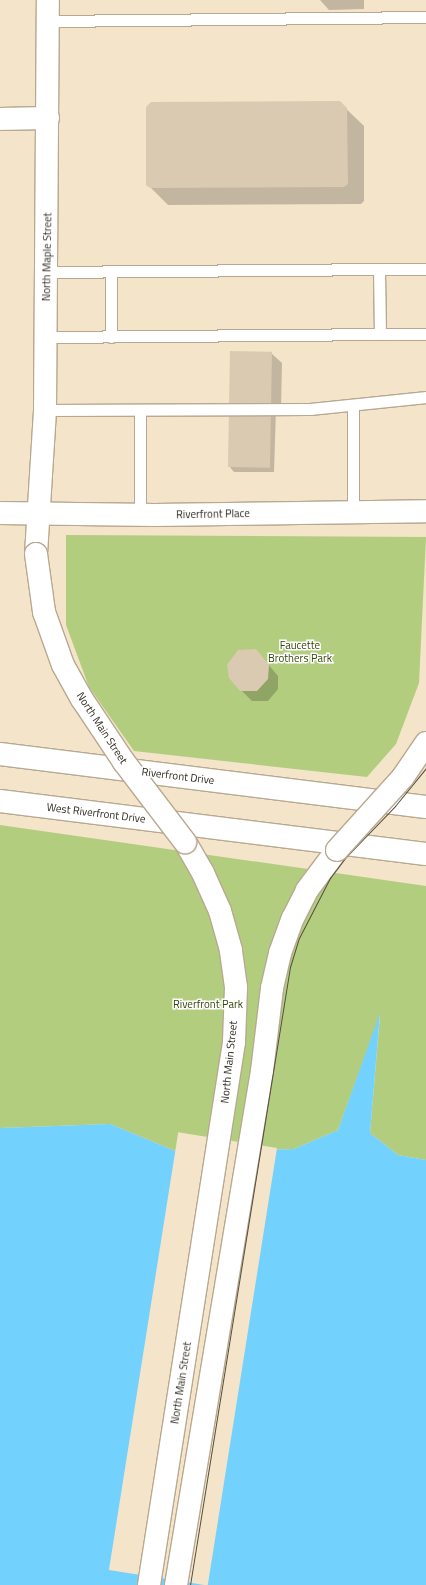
<!DOCTYPE html>
<html>
<head>
<meta charset="utf-8">
<style>
  body { margin:0 }
  #map { position:relative; width:426px; height:1585px; overflow:hidden; background:#f3e4ca; font-family:"Titillium Web",sans-serif }
  div>[style] { position:absolute }
  .green>* { inset:0; background:#b3cd7f }
  .water>* { inset:0; background:#73d1fd }
  .pier>* { inset:0; background:#f3e4ca; transform-origin:0 0 }
  .shadow>* { inset:0; background:#0003 }
  .building>* { inset:0; background:#d9cab1; transform-origin:0 0 }
  .roads { filter:drop-shadow(1px 0 #b7a990) drop-shadow(-1px 0 #b7a990) drop-shadow(0 1px #b7a990) drop-shadow(0 -1px #b7a990) }
  .service>* { height:11px; margin:-5.5px; padding:0 5.5px; transform-origin:5.5px; border-radius:5.5px; background:#fff }
  .minor>* { height:22px; margin:-11px; padding:0 11px; transform-origin:11px; border-radius:11px; background:#fff }
  .secondary>* { height:22px; margin:-11px; padding:0 11px; transform-origin:11px; border-radius:11px; background:#fff }
  .primary>* { height:22px; margin:-11px; padding:0 11px; transform-origin:11px; border-radius:11px; background:#fff }
  .tram>* { height:1px; margin:-0.5px; padding:0 0.5px; transform-origin:0.5px; border-radius:0.5px; background:#544c40 }
  .bridges { filter:drop-shadow(1px 0 #b7a990) drop-shadow(-1px 0 #b7a990) drop-shadow(0 1px #b7a990) drop-shadow(0 -1px #b7a990) }
  .secondary-bridge>* { height:22px; margin:-11px; padding:0 11px; transform-origin:11px; border-radius:11px; background:#fff }
  span { translate:-50% -50%; white-space:nowrap; text-align:center; line-height:1.15; -webkit-text-stroke:3px #fff; paint-order:stroke }
  .street-label { font-size:11px; color:#2f2920 }
  .park-label { font-size:11px; color:#354509 }
</style>
</head>
<body>
<div id="map">
  <div class="green">
    <div style="clip-path:polygon(66px 535px,426px 537px,419px 683px,396px 744px,367px 777px,134px 751px,89px 687px,66px 625px)"></div>
    <div style="clip-path:polygon(0 825px,426px 886px,426px 1160px,398px 1155px,370px 1133px,380px 1015px,338px 1130px,294px 1149px,180px 1153px,110px 1124px,0 1128px)"></div>
  </div>
  <div class="water">
    <div style="clip-path:polygon(380px 1013px,370px 1133px,398px 1155px,426px 1160px,426px 1585px,0 1585px,0 1128px,110px 1124px,180px 1153px,294px 1149px,338px 1130px)"></div>
  </div>
  <div class="pier">
    <div style="left:277px;top:1148px;width:443px;height:100px;rotate:99deg"></div>
  </div>
  <div class="shadow">
    <div style="clip-path:polygon(320px 0,364px 0,364px 9px,329px 10px)"></div>
    <div style="clip-path:polygon(339px 102px,364px 126px,364px 201px,361px 204px,168px 205px,147px 184px)"></div>
    <div style="clip-path:polygon(271px 353px,282px 363px,281px 409px,276px 409px,274px 472px,234px 472px,229px 466px)"></div>
    <div style="clip-path:polygon(256px 650px,278px 676px,278px 689px,268px 701px,252px 701px,241px 690px)"></div>
  </div>
  <div class="building">
    <div style="clip-path:polygon(340px 101px,347px 108px,348px 184px,344px 187px,150px 188px,146px 185px,146px 107px,151px 102px)"></div>
    <div style="left:230px;top:351px;width:42px;height:116px;rotate:1deg"></div>
    <div style="clip-path:polygon(256px 649px,269px 665px,268px 679px,257px 691px,240px 691px,229px 678px,227px 665px,238px 650px)"></div>
  </div>
  <div class="roads">
    <div class="service">
      <div style="left:48px;top:21px;width:378px;rotate:-0.6deg"></div>
      <div style="left:379px;top:270px;width:64px;rotate:89.1deg"></div>
      <div style="left:46px;top:272px;width:380px;rotate:-0.5deg"></div>
      <div style="left:111px;top:272px;width:65px;rotate:90deg"></div>
      <div style="left:46px;top:337px;width:380px;rotate:-0.5deg"></div>
      <div style="left:353px;top:405px;width:108px;rotate:90deg"></div>
      <div style="left:45px;top:410px;width:265px;rotate:-0.2deg"></div>
      <div style="left:310px;top:409px;width:117px;rotate:-5.9deg"></div>
      <div style="left:140px;top:410px;width:105px;rotate:90deg"></div>
    </div>
    <div class="minor">
      <div style="left:0;top:119px;width:48px;rotate:-1.2deg"></div>
    </div>
    <div class="secondary">
      <div style="left:0;top:513px;width:155px;rotate:0.7deg"></div>
      <div style="left:155px;top:515px;width:271px;rotate:-0.8deg"></div>
      <div style="left:36px;top:554px;width:144px;rotate:-86.4deg"></div>
      <div style="left:45px;top:410px;width:410px;rotate:-89.6deg"></div>
      <div style="left:149px;top:1585px;width:550px;rotate:-81.1deg"></div>
      <div style="left:234px;top:1042px;width:55px;rotate:-87.9deg"></div>
      <div style="left:236px;top:987px;width:37px;rotate:-98deg"></div>
      <div style="left:231px;top:950px;width:41px;rotate:-105.8deg"></div>
      <div style="left:220px;top:911px;width:42px;rotate:-114.1deg"></div>
      <div style="left:203px;top:873px;width:36px;rotate:-120deg"></div>
      <div style="left:176px;top:1585px;width:521px;rotate:-80.5deg"></div>
      <div style="left:262px;top:1071px;width:84px;rotate:-83.1deg"></div>
      <div style="left:272px;top:988px;width:36px;rotate:-77deg"></div>
      <div style="left:280px;top:953px;width:37px;rotate:-70deg"></div>
      <div style="left:293px;top:918px;width:31px;rotate:-63deg"></div>
      <div style="left:307px;top:890px;width:50px;rotate:-53.1deg"></div>
    </div>
    <div class="primary">
      <div style="left:0;top:754px;width:429px;rotate:7.1deg"></div>
      <div style="left:0;top:801px;width:429px;rotate:7.1deg"></div>
    </div>
  </div>
  <div class="tram">
    <div style="left:190px;top:1585px;width:626px;rotate:-80.81deg"></div>
    <div style="left:290px;top:967px;width:30px;rotate:-73deg"></div>
    <div style="left:299px;top:938px;width:68px;rotate:-62.7deg"></div>
    <div style="left:330px;top:878px;width:26px;rotate:-53deg"></div>
    <div style="left:346px;top:857px;width:71px;rotate:-46.1deg"></div>
    <div style="left:395px;top:806px;width:49px;rotate:-50.8deg"></div>
  </div>
  <div class="bridges">
    <div class="secondary-bridge">
      <div style="left:36px;top:554px;width:59px;rotate:82.1deg"></div>
      <div style="left:44px;top:612px;width:56px;rotate:70.3deg"></div>
      <div style="left:63px;top:665px;width:39px;rotate:61deg"></div>
      <div style="left:82px;top:699px;width:76px;rotate:56.3deg"></div>
      <div style="left:124px;top:762px;width:101px;rotate:52.7deg"></div>
      <div style="left:337px;top:850px;width:98px;rotate:-47.9deg"></div>
      <div style="left:403px;top:777px;width:41px;rotate:-55.9deg"></div>
    </div>
  </div>
  <div class="street-label">
    <span style="left:47px;top:257px;rotate:-89deg">North Maple Street</span>
    <span style="left:213px;top:514px;rotate:-1deg">Riverfront Place</span>
    <span style="left:102px;top:728px;rotate:57deg">North Main Street</span>
    <span style="left:178px;top:776px;rotate:7deg">Riverfront Drive</span>
    <span style="left:96px;top:813px;rotate:7deg">West Riverfront Drive</span>
    <span style="left:229px;top:1062px;rotate:-84deg">North Main Street</span>
    <span style="left:181px;top:1383px;rotate:-81deg">North Main Street</span>
  </div>
  <div class="park-label">
    <span style="left:300px;top:652px">Faucette<br>Brothers Park</span>
    <span style="left:208px;top:1004px">Riverfront Park</span>
  </div>
</div>
</body>
</html>
